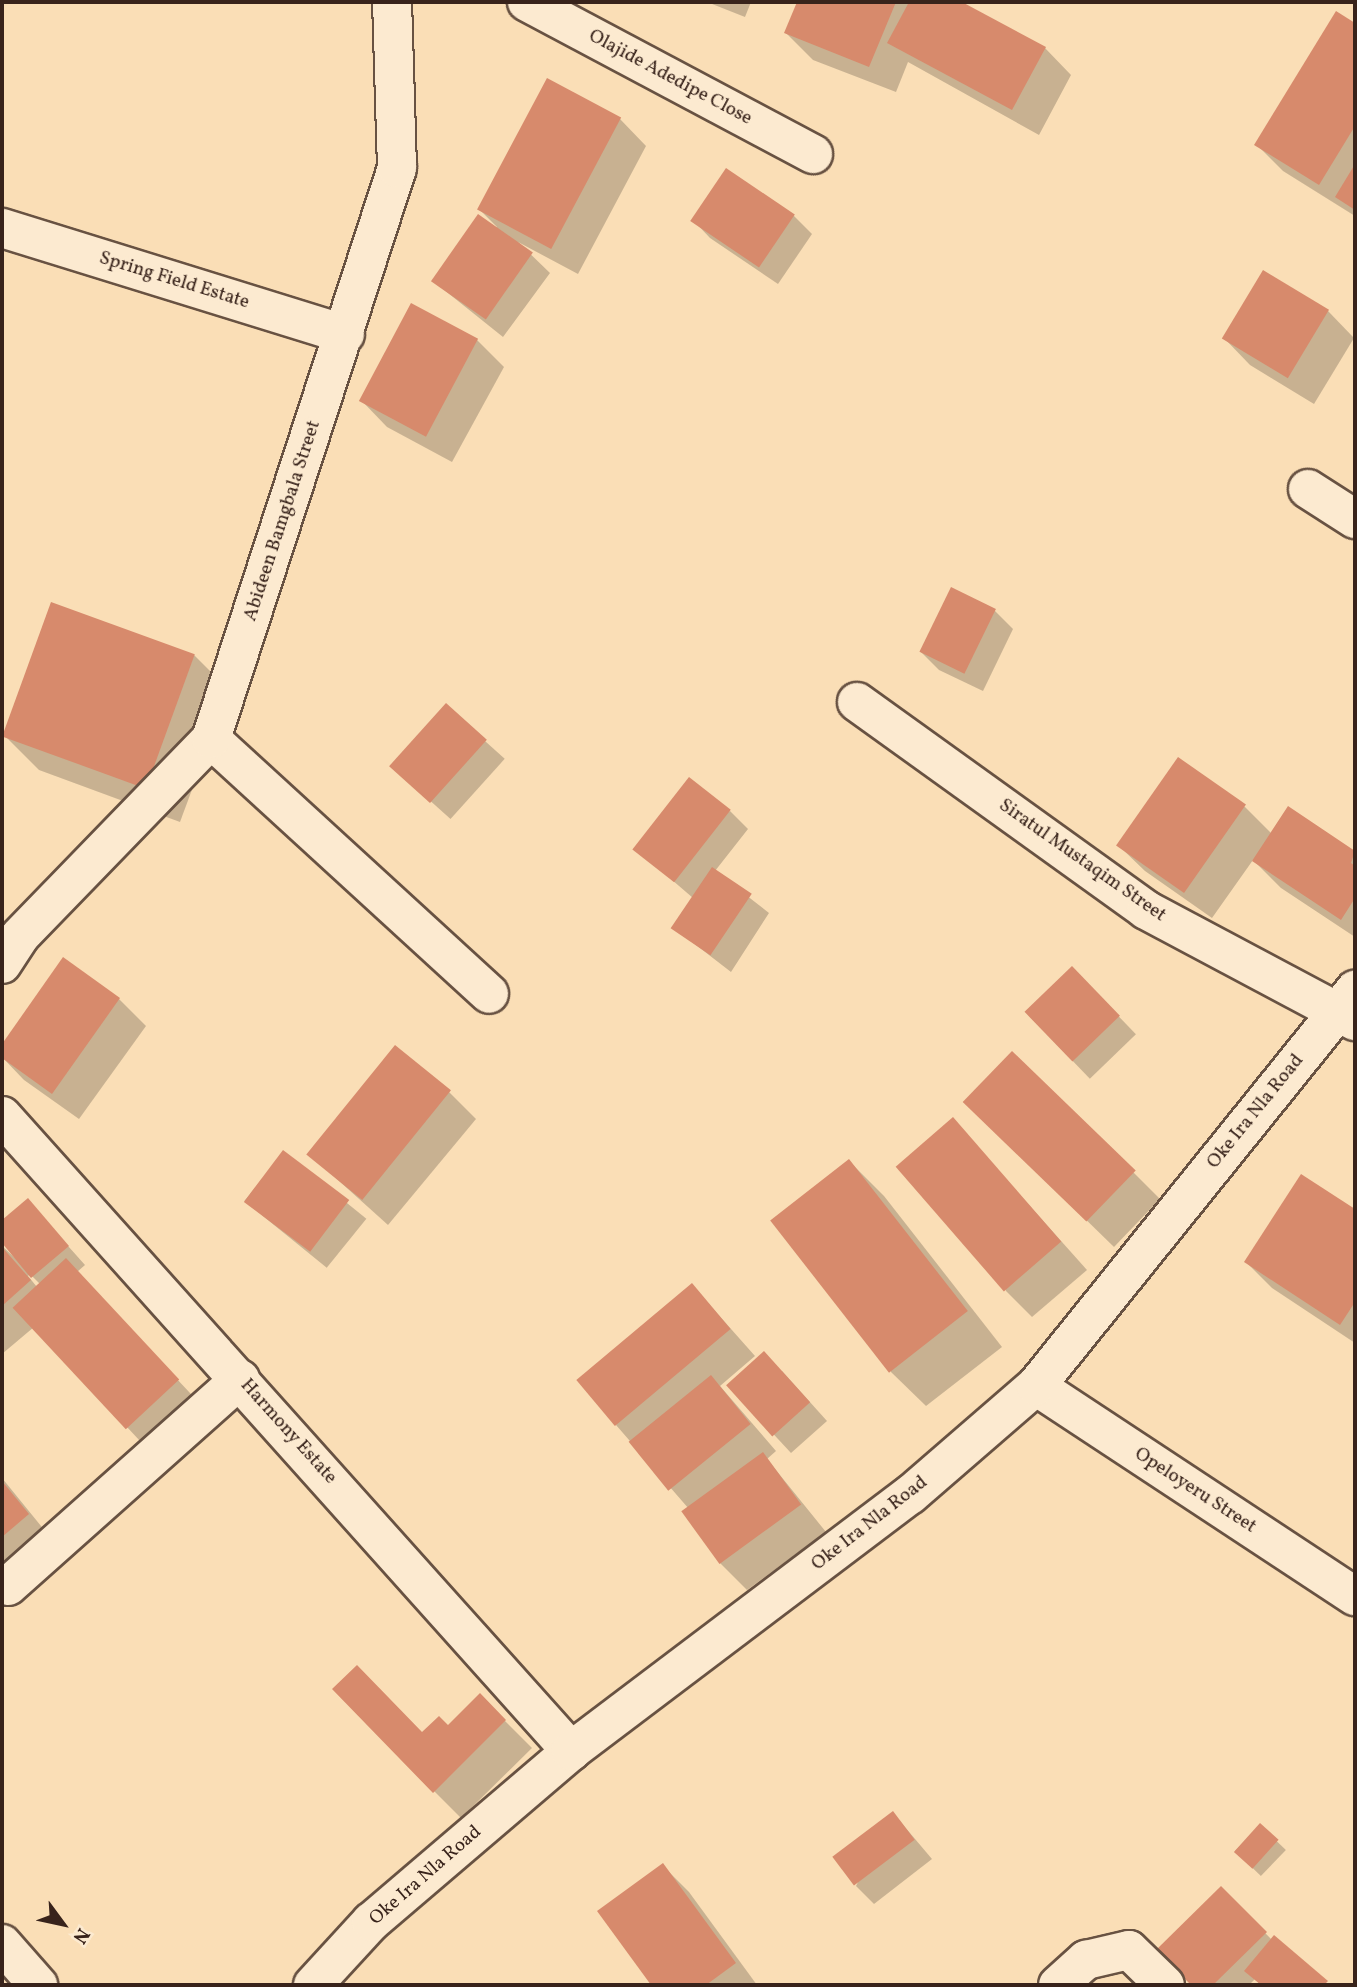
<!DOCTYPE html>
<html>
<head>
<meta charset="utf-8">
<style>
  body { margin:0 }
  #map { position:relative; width:1357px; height:1987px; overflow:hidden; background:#fadeb6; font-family:Vollkorn,serif }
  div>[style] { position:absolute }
  .shadow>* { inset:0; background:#0003; transform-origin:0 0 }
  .building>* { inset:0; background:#d78a6c; transform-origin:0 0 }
  .roads { filter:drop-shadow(2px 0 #685242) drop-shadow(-2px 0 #685242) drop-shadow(0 2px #685242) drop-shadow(0 -2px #685242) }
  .street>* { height:38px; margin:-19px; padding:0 19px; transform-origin:19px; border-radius:19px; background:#fcead0 }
  .secondary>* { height:38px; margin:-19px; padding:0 19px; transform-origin:19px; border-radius:19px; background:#fcead0 }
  span { translate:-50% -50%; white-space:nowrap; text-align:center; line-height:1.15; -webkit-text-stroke:5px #fcead0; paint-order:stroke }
  .street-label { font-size:19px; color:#38231b }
  .frame { position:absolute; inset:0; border:4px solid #38231b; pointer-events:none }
  .north { position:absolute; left:28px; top:1889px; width:70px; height:70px; -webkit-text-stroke:5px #fcead0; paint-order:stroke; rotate:123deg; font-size:19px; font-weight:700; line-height:28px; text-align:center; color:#38231b }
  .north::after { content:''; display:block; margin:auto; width:24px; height:32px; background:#38231b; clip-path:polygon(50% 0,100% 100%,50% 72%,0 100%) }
</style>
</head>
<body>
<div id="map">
  <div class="shadow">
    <div style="clip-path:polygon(707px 2px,751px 2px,745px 17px)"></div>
    <div style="clip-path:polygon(799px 2px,958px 2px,1045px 48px,1071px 75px,1039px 135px,908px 62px,896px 92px,813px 60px,786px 33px)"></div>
    <div style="clip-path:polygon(1336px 14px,1355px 25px,1355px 216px,1283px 171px,1256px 144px)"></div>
    <div style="clip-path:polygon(620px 119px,646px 146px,578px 274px,518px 242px,550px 273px,503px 337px,433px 281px,497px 227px,479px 209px)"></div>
    <div style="clip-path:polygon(794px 216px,812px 234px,778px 284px,710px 238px,693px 220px)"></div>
    <div style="clip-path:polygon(1328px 311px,1354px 338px,1314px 404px,1250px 365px,1224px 338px)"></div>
    <div style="clip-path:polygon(477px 340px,504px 367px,452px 462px,387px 427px,361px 400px)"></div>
    <div style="clip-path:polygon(952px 589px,995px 611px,1013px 629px,983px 691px,939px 670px,921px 652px)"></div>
    <div style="clip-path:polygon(194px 655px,229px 690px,180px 822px,39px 770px,4px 735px)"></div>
    <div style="left:446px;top:706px;width:79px;height:81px;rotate:42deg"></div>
    <div style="clip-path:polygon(1178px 760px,1245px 807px,1272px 834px,1289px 809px,1355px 853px,1355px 937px,1281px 888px,1253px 860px,1212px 918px,1145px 871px,1118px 845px)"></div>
    <div style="clip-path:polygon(730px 811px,748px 829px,715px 871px,769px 913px,731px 972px,674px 928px,693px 898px,636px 849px)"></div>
    <div style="clip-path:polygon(64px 960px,119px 999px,146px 1026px,79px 1119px,24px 1080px,2px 1057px,2px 1047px)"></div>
    <div style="left:1072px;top:968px;width:92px;height:64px;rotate:46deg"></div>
    <div style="clip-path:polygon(449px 1092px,476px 1119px,388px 1225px,308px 1153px)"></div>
    <div style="clip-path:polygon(953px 1120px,1087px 1270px,1032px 1317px,1006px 1291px)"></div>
    <div style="clip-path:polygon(992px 1128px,1133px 1172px,1160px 1199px,1114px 1247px)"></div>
    <div style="left:284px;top:1152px;width:106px;height:63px;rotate:39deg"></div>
    <div style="clip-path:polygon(849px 1161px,884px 1196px,1002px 1347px,926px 1406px,891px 1372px)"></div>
    <div style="clip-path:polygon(1301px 1176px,1355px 1211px,1355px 1343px,1272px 1288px,1246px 1262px)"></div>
    <div style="clip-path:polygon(evenodd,27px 1200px,85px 1265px,77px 1272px,204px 1408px,153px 1455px,34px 1327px,2px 1354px,2px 1246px,25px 1267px,2px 1240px,2px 1222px,27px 1200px,30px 1274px,40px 1284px,37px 1287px,28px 1276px,30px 1274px)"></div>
    <div style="clip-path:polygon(692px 1285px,755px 1356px,720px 1386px,776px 1451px,767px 1459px,826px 1532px,747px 1590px,720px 1563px,689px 1509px,616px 1425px)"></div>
    <div style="clip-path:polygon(782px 1371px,827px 1421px,791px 1453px,729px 1386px)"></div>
    <div style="clip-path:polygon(2px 1478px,54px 1542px,2px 1586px)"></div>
    <div style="clip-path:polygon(480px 1696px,532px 1748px,461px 1818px,434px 1791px,422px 1734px,448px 1727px)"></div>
    <div style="clip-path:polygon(893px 1813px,932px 1859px,874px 1904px,856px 1886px)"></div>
    <div style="left:1260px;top:1825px;width:36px;height:36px;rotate:44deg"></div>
    <div style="clip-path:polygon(662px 1865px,689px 1892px,757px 1985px,653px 1985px,600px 1911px)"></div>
    <div style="clip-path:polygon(1221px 1888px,1272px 1940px,1329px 1985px,1261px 1985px,1255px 1979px,1249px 1985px,1194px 1985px,1159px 1950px)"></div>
  </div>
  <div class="building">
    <div style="clip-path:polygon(797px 2px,896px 2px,869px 67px,784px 33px)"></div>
    <div style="clip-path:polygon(909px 2px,962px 2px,1046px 47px,1012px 110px,887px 43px)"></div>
    <div style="clip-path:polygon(1336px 11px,1355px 23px,1355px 126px,1319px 185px,1254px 145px)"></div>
    <div style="left:547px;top:78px;width:84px;height:149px;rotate:28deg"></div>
    <div style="clip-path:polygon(1355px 164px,1355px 210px,1335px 197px)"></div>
    <div style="left:726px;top:168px;width:83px;height:64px;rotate:34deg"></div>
    <div style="left:478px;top:214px;width:67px;height:82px;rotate:35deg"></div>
    <div style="left:1263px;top:270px;width:77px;height:80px;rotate:31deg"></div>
    <div style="left:411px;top:303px;width:76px;height:111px;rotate:28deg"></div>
    <div style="left:951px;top:587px;width:50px;height:72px;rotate:26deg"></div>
    <div style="left:51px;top:602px;width:153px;height:143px;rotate:20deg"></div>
    <div style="left:446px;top:703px;width:55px;height:85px;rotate:42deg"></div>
    <div style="left:1178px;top:757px;width:83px;height:108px;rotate:35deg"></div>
    <div style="left:689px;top:777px;width:53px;height:92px;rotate:38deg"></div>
    <div style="clip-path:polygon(1288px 806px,1355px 851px,1351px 863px,1355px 866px,1355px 898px,1341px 920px,1252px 861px)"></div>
    <div style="left:712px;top:867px;width:48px;height:74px;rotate:34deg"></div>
    <div style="clip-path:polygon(63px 957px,120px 998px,52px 1094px,2px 1058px,2px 1044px)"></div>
    <div style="left:1072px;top:966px;width:69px;height:66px;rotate:46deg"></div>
    <div style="left:395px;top:1045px;width:72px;height:141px;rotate:39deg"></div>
    <div style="left:1012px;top:1051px;width:172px;height:71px;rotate:44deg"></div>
    <div style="left:953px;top:1117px;width:165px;height:76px;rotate:49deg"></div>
    <div style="left:283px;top:1150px;width:83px;height:65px;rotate:37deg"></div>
    <div style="left:849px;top:1159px;width:193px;height:100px;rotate:52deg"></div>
    <div style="clip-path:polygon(1301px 1174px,1355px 1209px,1355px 1302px,1340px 1325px,1244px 1262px)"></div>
    <div style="clip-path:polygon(28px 1198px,69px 1246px,31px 1278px,2px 1243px,2px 1220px)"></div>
    <div style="clip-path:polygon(2px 1247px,31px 1280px,2px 1306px)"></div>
    <div style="left:66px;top:1258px;width:166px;height:73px;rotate:47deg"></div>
    <div style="left:692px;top:1283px;width:60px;height:151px;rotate:50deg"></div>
    <div style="left:764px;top:1351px;width:69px;height:51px;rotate:48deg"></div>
    <div style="left:711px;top:1375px;width:63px;height:106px;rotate:51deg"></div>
    <div style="left:763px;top:1452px;width:65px;height:101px;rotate:54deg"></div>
    <div style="clip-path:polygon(2px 1481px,29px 1514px,2px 1537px)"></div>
    <div style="clip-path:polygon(357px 1665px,422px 1732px,439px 1716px,448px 1725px,480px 1693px,506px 1720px,433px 1793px,332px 1689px)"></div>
    <div style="left:893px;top:1811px;width:36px;height:76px;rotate:53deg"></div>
    <div style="left:1260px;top:1823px;width:25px;height:39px;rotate:42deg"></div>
    <div style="clip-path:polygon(663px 1863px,736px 1963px,706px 1985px,651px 1985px,597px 1911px)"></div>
    <div style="clip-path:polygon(1221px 1886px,1267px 1932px,1213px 1985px,1191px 1985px,1156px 1950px)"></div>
    <div style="clip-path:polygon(1274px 1935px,1328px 1981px,1324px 1985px,1261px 1985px,1244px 1971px)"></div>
  </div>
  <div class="roads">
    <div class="street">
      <div style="left:527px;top:2px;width:324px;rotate:28deg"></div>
      <div style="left:2px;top:228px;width:359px;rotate:17.2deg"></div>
      <div style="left:1308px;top:489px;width:56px;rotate:32.6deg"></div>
      <div style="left:857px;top:702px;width:356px;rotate:35.7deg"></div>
      <div style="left:1146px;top:910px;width:237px;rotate:28deg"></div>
      <div style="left:211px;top:739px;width:377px;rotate:42.5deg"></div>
      <div style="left:2px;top:964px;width:33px;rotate:-57deg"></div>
      <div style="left:20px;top:936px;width:274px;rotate:-45.9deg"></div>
      <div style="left:211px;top:739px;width:601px;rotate:-71.96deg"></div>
      <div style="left:397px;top:168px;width:166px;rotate:-91.7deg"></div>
      <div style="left:2px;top:1116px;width:853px;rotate:48.14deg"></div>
      <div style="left:1036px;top:1386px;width:382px;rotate:33.4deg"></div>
      <div style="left:8px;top:1586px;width:311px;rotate:-41.7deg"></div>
      <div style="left:2px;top:1944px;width:55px;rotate:48.7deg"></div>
      <div style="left:1058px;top:1985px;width:38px;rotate:-42deg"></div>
      <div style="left:1086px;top:1960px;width:44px;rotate:-13.1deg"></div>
      <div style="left:1129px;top:1950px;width:50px;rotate:44.2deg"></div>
    </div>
    <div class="secondary">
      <div style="left:313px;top:1985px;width:86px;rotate:-47.4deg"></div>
      <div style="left:371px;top:1922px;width:263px;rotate:-40.5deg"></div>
      <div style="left:571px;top:1751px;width:425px;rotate:-37.1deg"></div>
      <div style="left:910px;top:1495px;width:167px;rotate:-40.9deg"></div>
      <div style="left:1036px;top:1386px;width:509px;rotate:-51.15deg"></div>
    </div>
  </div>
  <div class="street-label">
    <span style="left:670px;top:78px;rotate:28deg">Olajide Adedipe Close</span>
    <span style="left:174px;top:281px;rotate:17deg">Spring Field Estate</span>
    <span style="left:283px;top:521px;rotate:-72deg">Abideen Bamgbala Street</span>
    <span style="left:1082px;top:861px;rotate:35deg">Siratul Mustaqim Street</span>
    <span style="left:1256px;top:1112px;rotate:-51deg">Oke Ira Nla Road</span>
    <span style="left:288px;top:1432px;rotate:48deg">Harmony Estate</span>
    <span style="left:1195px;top:1491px;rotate:33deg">Opeloyeru Street</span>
    <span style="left:870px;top:1524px;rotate:-38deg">Oke Ira Nla Road</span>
    <span style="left:426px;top:1876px;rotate:-41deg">Oke Ira Nla Road</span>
  </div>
  <div class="frame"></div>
  <div class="north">N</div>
</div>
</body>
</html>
